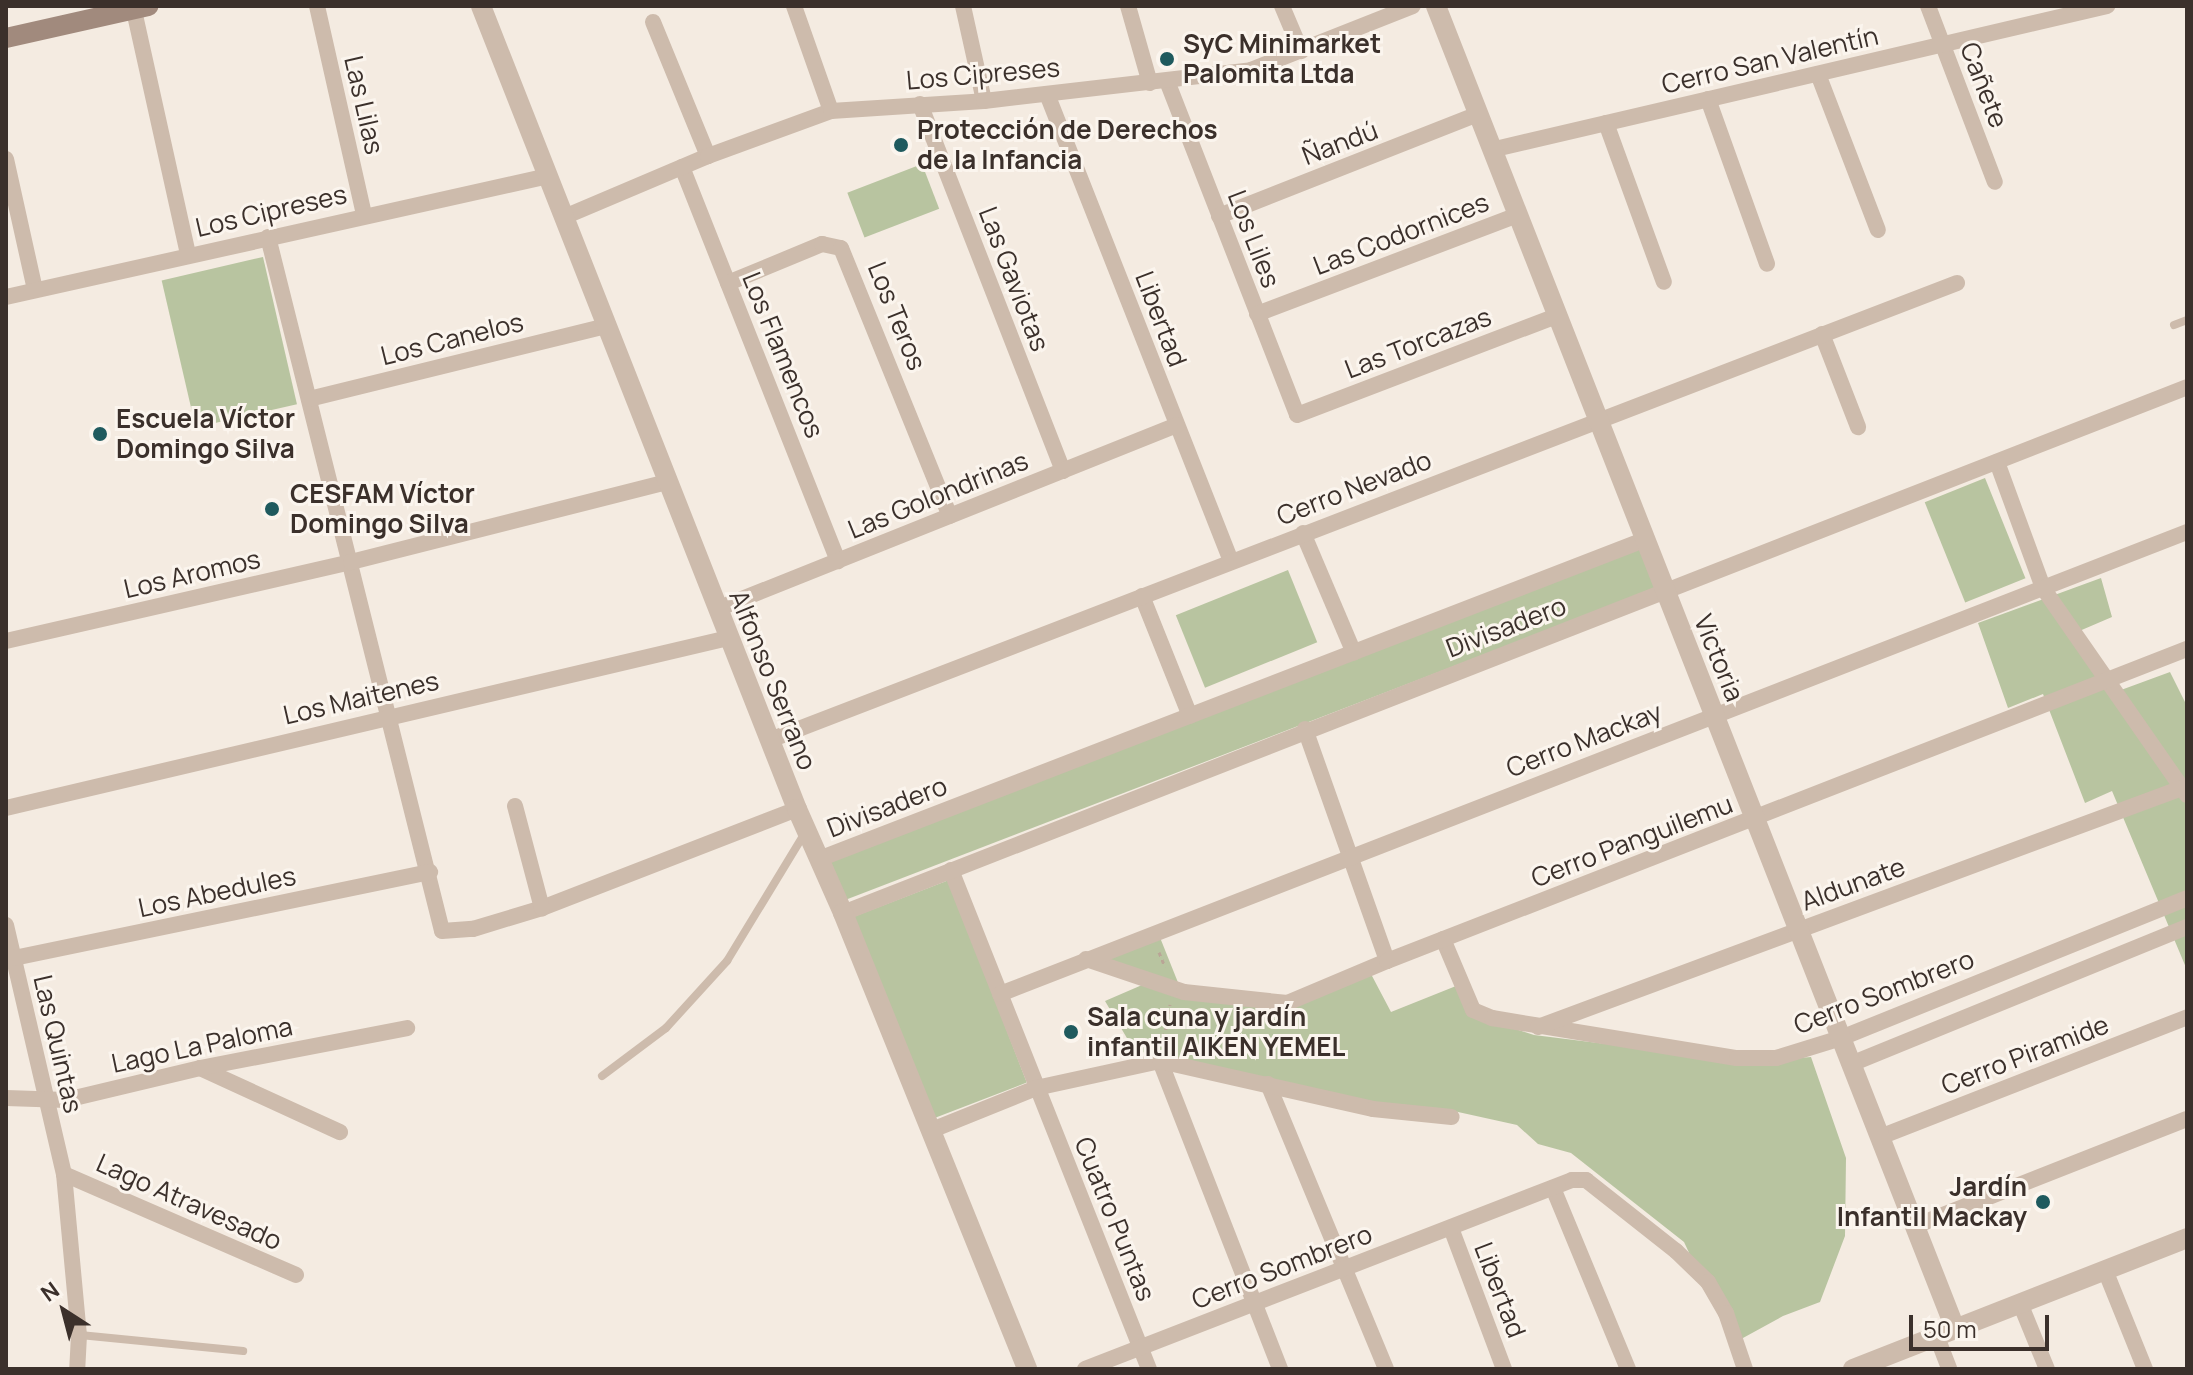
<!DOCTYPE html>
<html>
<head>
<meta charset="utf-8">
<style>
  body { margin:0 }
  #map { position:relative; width:2193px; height:1375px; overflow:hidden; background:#f4ebe1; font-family:Manrope,sans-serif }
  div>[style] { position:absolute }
  .green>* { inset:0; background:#b8c4a0; transform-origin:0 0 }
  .path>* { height:3px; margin-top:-1.5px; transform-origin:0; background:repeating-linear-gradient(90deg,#b9a596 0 4px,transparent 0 8px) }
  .service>* { height:8px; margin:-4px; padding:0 4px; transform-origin:4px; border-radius:4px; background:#cdbbac }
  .minor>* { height:16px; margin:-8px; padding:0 8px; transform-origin:8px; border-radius:8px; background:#cdbbac }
  .tertiary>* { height:20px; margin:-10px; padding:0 10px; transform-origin:10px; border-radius:10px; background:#cdbbac }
  .secondary>* { height:20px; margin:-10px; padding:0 10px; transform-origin:10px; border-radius:10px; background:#a18a7d }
  .dots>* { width:22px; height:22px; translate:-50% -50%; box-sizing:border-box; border:4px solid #fbf5ee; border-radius:50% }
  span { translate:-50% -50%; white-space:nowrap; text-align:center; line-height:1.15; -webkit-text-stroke:6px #fbf5ee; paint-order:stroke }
  .poi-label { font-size:26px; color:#3b302b; font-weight:700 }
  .left { translate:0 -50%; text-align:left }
  .right { translate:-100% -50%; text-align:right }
  .street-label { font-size:26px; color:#3b302b }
  .frame { position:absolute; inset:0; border:8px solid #3b302b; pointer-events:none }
  .north { position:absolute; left:24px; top:1271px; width:80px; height:80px; -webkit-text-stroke:6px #fbf5ee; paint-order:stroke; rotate:324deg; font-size:22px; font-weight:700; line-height:32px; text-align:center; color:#3b302b }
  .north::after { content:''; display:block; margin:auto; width:28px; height:36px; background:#3b302b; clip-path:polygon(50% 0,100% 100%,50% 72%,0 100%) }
  .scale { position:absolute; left:1909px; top:1315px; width:140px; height:36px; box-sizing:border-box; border:4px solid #3b302b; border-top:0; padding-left:10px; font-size:24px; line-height:28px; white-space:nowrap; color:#3b302b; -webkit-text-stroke:6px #fbf5ee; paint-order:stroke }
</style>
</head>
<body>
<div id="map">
  <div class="green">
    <div style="left:922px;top:164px;width:48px;height:80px;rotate:69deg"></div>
    <div style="left:263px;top:257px;width:151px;height:104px;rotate:77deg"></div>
    <div style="left:1985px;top:478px;width:108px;height:65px;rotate:68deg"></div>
    <div style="left:1639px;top:547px;width:45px;height:869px;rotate:69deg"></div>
    <div style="left:1288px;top:570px;width:78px;height:121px;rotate:68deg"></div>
    <div style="clip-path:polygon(2101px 578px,2112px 617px,2077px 632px,2121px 690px,2170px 672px,2187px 706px,2187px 970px,2112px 791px,2085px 803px,2043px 694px,2008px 708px,1978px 623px)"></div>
    <div style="left:949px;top:880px;width:217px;height:105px;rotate:69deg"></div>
    <div style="clip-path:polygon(1159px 935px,1179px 985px,1101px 959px)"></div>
    <div style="clip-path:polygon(1371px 974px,1391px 1012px,1456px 986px,1470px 1014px,1534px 1035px,1751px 1062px,1811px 1057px,1846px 1158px,1845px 1236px,1820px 1302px,1783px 1316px,1732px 1344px,1684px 1242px,1571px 1153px,1538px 1144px,1517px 1125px,1449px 1110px,1356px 1103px,1134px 1050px,1105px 1001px,1142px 985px,1283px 1009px)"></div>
  </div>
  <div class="path">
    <div style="left:1159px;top:952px;width:16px;rotate:68deg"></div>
    <div style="left:1163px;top:1045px;width:41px;rotate:-80.1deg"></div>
  </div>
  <div class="service">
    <div style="left:2174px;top:325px;width:14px;rotate:-21deg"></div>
    <div style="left:602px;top:1076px;width:80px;rotate:-36.9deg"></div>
    <div style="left:666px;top:1028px;width:91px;rotate:-47.7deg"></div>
    <div style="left:727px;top:961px;width:152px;rotate:-58.7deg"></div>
    <div style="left:80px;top:1335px;width:164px;rotate:5.6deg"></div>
  </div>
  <div class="minor">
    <div style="left:133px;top:6px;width:255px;rotate:77.5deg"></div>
    <div style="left:317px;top:6px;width:213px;rotate:77.3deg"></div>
    <div style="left:794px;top:6px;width:111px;rotate:70.6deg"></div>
    <div style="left:963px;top:6px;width:97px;rotate:77.5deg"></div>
    <div style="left:1128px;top:6px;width:80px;rotate:74.1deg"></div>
    <div style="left:1282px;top:6px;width:49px;rotate:67.1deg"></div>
    <div style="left:1928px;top:6px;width:188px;rotate:69.2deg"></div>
    <div style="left:653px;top:22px;width:145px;rotate:67.7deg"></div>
    <div style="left:1818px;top:74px;width:167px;rotate:69deg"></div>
    <div style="left:1167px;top:81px;width:358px;rotate:68.7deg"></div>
    <div style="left:1297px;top:415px;width:277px;rotate:-20.9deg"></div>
    <div style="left:1047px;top:94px;width:502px;rotate:68.5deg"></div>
    <div style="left:1708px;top:99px;width:175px;rotate:70.3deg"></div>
    <div style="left:920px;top:104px;width:394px;rotate:68.7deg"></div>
    <div style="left:1606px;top:123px;width:169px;rotate:70deg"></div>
    <div style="left:1491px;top:150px;width:633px;rotate:-13.16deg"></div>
    <div style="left:6px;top:159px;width:134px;rotate:77.5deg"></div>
    <div style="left:682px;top:167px;width:424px;rotate:68.4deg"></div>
    <div style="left:1219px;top:216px;width:278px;rotate:-21.5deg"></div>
    <div style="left:564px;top:217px;width:156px;rotate:-23deg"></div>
    <div style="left:708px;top:156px;width:131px;rotate:-20.1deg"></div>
    <div style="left:831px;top:111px;width:153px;rotate:-3.7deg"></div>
    <div style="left:984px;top:101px;width:269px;rotate:-6.6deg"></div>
    <div style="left:1251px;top:70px;width:174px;rotate:-21.6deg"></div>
    <div style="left:268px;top:237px;width:715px;rotate:75.92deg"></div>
    <div style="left:442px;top:931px;width:31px;rotate:-4deg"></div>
    <div style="left:473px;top:929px;width:72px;rotate:-16.9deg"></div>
    <div style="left:542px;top:908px;width:274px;rotate:-21.2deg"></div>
    <div style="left:728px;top:283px;width:102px;rotate:-22.5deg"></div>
    <div style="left:822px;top:244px;width:19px;rotate:12deg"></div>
    <div style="left:841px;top:248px;width:289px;rotate:67.9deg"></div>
    <div style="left:6px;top:297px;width:555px;rotate:-12.58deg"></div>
    <div style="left:1257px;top:314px;width:278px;rotate:-20.8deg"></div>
    <div style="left:1822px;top:334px;width:100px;rotate:68.8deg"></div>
    <div style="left:309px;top:399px;width:306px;rotate:-13.8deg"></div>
    <div style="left:1997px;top:462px;width:134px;rotate:69.9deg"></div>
    <div style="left:2043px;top:588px;width:252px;rotate:55.2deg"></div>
    <div style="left:1303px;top:533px;width:130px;rotate:67deg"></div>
    <div style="left:1142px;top:596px;width:129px;rotate:68.2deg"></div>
    <div style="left:717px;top:609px;width:495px;rotate:-21.8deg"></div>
    <div style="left:6px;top:641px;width:354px;rotate:-12.9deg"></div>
    <div style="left:351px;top:562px;width:327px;rotate:-14.2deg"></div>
    <div style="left:1305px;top:729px;width:246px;rotate:70.5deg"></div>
    <div style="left:770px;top:740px;width:1272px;rotate:-21.06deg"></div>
    <div style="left:515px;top:806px;width:106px;rotate:75.2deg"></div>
    <div style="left:6px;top:808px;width:742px;rotate:-13.25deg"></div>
    <div style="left:819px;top:859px;width:885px;rotate:-21.14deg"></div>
    <div style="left:951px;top:870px;width:537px;rotate:68.36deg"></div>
    <div style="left:843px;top:913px;width:1443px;rotate:-21.37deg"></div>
    <div style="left:6px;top:925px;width:256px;rotate:76.9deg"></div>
    <div style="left:64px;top:1174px;width:162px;rotate:84.7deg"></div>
    <div style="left:79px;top:1335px;width:34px;rotate:93deg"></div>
    <div style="left:1443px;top:939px;width:77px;rotate:67.1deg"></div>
    <div style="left:1473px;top:1010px;width:21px;rotate:23deg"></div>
    <div style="left:1492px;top:1018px;width:248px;rotate:9.3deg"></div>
    <div style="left:1737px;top:1058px;width:39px"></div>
    <div style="left:1776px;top:1058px;width:68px;rotate:-17.1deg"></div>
    <div style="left:1841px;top:1038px;width:373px;rotate:-22deg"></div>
    <div style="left:14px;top:958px;width:425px;rotate:-11.7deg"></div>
    <div style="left:1086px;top:959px;width:103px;rotate:18.6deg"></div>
    <div style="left:1184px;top:992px;width:104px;rotate:6.1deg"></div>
    <div style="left:1287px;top:1003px;width:108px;rotate:-22.8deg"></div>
    <div style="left:1387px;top:961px;width:859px;rotate:-21.31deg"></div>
    <div style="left:1000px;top:994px;width:1274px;rotate:-21.27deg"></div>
    <div style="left:1538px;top:1027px;width:692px;rotate:-20.37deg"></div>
    <div style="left:1160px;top:1061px;width:331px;rotate:68.7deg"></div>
    <div style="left:1851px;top:1064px;width:363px;rotate:-22.2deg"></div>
    <div style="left:200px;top:1068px;width:154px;rotate:24.6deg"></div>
    <div style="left:1268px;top:1084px;width:308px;rotate:67.5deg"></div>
    <div style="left:6px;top:1098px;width:60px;rotate:1.9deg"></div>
    <div style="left:66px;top:1100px;width:138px;rotate:-13.4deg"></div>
    <div style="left:200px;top:1068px;width:211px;rotate:-10.9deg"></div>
    <div style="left:932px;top:1130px;width:112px;rotate:-22deg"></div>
    <div style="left:1036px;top:1088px;width:127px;rotate:-12.3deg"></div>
    <div style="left:1160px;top:1061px;width:218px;rotate:12.7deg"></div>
    <div style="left:1373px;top:1109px;width:79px;rotate:5.8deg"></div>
    <div style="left:1880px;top:1137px;width:330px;rotate:-21.3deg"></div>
    <div style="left:64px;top:1174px;width:253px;rotate:23.5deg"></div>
    <div style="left:1553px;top:1188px;width:196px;rotate:67.5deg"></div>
    <div style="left:1915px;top:1226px;width:292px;rotate:-21.5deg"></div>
    <div style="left:1451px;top:1228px;width:151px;rotate:69.4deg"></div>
    <div style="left:2105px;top:1270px;width:107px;rotate:68deg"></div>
    <div style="left:2020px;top:1303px;width:71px;rotate:67.8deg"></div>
    <div style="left:1937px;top:1337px;width:34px;rotate:69deg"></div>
    <div style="left:1085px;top:1369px;width:522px;rotate:-21.21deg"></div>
    <div style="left:1572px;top:1180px;width:14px"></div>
    <div style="left:1586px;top:1180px;width:115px;rotate:38.3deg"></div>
    <div style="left:1676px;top:1251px;width:45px;rotate:44.1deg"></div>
    <div style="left:1708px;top:1282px;width:36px;rotate:60deg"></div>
    <div style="left:1726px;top:1313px;width:59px;rotate:71.3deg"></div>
  </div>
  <div class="tertiary">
    <div style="left:481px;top:6px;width:863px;rotate:68.52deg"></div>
    <div style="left:797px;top:809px;width:114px;rotate:66.1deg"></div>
    <div style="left:843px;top:913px;width:492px;rotate:68deg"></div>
    <div style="left:1436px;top:6px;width:1420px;rotate:68.57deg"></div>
    <div style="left:1853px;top:1369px;width:359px;rotate:-21.4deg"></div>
  </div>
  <div class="secondary">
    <div style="left:6px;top:38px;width:146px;rotate:-12.7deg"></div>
  </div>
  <div class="dots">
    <div style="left:1167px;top:59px;background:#1f5a5e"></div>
    <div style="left:901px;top:145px;background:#1f5a5e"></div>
    <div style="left:100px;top:434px;background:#1f5a5e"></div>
    <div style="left:272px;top:509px;background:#1f5a5e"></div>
    <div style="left:1071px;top:1032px;background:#1f5a5e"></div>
    <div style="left:2043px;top:1202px;background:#1f5a5e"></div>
  </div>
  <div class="poi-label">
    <span class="left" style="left:1183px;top:59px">SyC Minimarket<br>Palomita Ltda</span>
    <span class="left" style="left:917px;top:145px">Protección de Derechos<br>de la Infancia</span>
    <span class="left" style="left:116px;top:434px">Escuela Víctor<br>Domingo Silva</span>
    <span class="left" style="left:290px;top:509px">CESFAM Víctor<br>Domingo Silva</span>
    <span class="left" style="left:1087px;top:1032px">Sala cuna y jardín<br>infantil AIKEN YEMEL</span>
    <span class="right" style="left:2027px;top:1202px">Jardín<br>Infantil Mackay</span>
  </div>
  <div class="street-label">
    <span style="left:1770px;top:60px;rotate:-13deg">Cerro San Valentín</span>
    <span style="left:983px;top:74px;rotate:-5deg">Los Cipreses</span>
    <span style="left:1984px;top:85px;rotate:69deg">Cañete</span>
    <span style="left:364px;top:105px;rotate:77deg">Las Lilas</span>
    <span style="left:1340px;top:143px;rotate:-21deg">Ñandú</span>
    <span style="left:271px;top:211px;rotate:-13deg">Los Cipreses</span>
    <span style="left:1401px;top:234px;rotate:-21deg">Las Codornices</span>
    <span style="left:1254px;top:239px;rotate:69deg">Los Liles</span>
    <span style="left:1014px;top:279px;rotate:69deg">Las Gaviotas</span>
    <span style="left:897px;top:316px;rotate:68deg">Los Teros</span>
    <span style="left:1161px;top:319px;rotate:69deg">Libertad</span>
    <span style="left:452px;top:339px;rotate:-14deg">Los Canelos</span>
    <span style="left:1418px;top:343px;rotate:-21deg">Las Torcazas</span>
    <span style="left:783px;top:355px;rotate:68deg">Los Flamencos</span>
    <span style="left:1354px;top:488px;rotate:-21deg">Cerro Nevado</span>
    <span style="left:938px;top:495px;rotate:-22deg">Las Golondrinas</span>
    <span style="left:192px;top:574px;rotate:-13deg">Los Aromos</span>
    <span style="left:1506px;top:627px;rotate:-21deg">Divisadero</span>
    <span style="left:1719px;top:658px;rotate:68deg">Victoria</span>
    <span style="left:773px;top:680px;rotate:68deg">Alfonso Serrano</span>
    <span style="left:361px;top:698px;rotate:-13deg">Los Maitenes</span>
    <span style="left:1584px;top:740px;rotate:-21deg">Cerro Mackay</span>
    <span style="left:887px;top:807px;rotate:-21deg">Divisadero</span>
    <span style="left:1632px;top:841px;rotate:-21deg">Cerro Panguilemu</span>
    <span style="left:1853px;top:884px;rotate:-20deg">Aldunate</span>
    <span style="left:217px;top:892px;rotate:-12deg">Los Abedules</span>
    <span style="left:1884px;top:992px;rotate:-21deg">Cerro Sombrero</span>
    <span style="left:58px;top:1044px;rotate:77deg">Las Quintas</span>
    <span style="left:202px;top:1045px;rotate:-12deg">Lago La Paloma</span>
    <span style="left:2025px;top:1055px;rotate:-21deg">Cerro Piramide</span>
    <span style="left:189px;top:1202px;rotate:24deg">Lago Atravesado</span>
    <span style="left:1115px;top:1219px;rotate:68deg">Cuatro Puntas</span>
    <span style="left:1282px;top:1267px;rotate:-21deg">Cerro Sombrero</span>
    <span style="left:1500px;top:1290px;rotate:69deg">Libertad</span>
  </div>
  <div class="frame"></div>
  <div class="north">N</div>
  <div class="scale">50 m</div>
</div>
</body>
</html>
